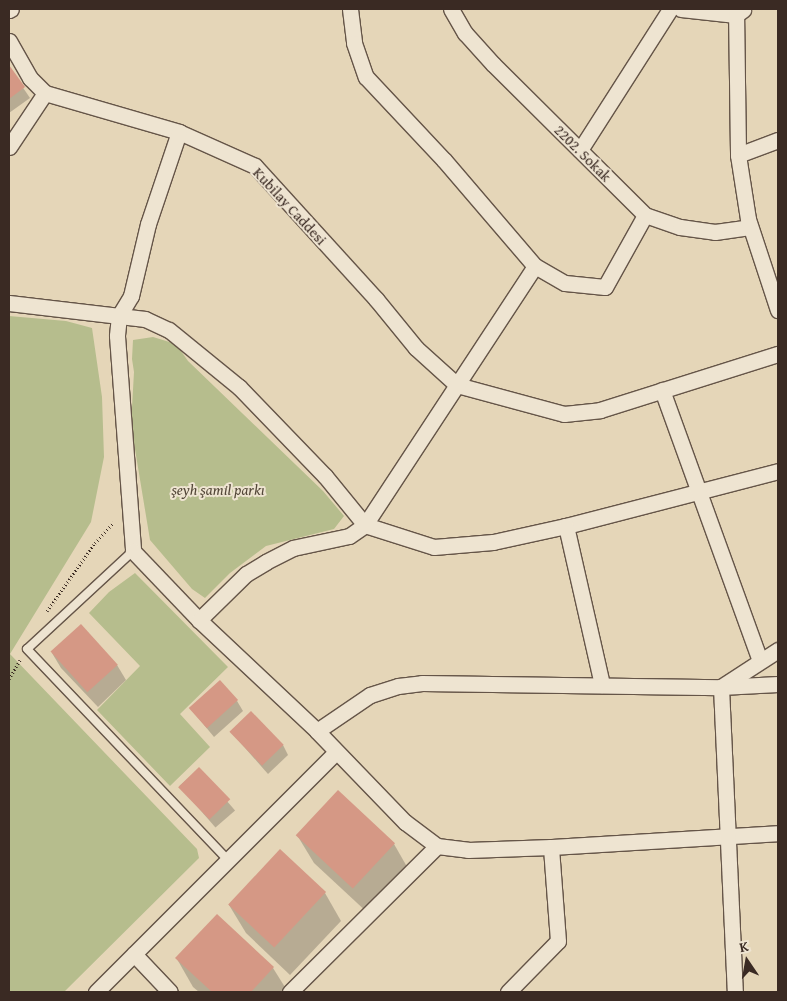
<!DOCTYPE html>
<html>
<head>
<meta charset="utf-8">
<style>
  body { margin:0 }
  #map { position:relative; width:787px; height:1001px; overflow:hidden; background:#e5d6b8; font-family:"Gentium Book Plus",serif }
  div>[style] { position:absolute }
  .green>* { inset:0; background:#b6bd8d }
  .shadow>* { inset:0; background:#0003; transform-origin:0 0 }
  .building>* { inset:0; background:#d59885; transform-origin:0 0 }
  .path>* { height:3px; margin-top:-1.5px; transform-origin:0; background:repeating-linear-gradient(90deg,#3a2a23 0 1px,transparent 0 3.5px) }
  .roads { filter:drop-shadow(1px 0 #655548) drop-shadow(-1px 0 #655548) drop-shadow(0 1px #655548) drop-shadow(0 -1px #655548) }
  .lane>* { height:8px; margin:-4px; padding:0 4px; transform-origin:4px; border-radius:4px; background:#eee4d1 }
  .street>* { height:15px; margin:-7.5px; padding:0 7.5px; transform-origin:7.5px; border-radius:7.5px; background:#eee4d1 }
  span { translate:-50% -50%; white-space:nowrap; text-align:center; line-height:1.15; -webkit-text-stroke:4px #eee4d1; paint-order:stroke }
  .street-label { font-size:15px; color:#3a2a23 }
  .park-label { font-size:15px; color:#534738; font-style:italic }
  .frame { position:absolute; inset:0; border:10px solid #3a2a23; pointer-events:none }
  .north { position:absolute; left:722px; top:936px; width:50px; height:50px; -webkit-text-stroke:4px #eee4d1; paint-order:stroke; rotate:348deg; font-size:14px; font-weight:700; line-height:20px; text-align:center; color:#3a2a23 }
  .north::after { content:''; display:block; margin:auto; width:18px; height:22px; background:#3a2a23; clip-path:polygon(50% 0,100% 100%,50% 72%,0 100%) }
</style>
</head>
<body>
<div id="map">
  <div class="green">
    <div style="clip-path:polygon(9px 316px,66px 321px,92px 328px,102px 397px,104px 457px,91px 522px,10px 654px,197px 849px,199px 858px,64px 992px,9px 992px)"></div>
    <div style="clip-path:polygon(153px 337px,176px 344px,188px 361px,323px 491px,344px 516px,334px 529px,266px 546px,230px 573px,205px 598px,192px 589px,150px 540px,131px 425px,134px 372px,132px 359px,133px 340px)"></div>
    <div style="clip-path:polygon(135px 573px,228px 667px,180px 714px,210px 747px,170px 786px,97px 710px,140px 666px,89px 613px,109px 592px)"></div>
  </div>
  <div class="shadow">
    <div style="clip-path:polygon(9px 67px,30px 98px,9px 113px)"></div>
    <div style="clip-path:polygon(52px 653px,117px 665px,126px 680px,98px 707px,61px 668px)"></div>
    <div style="clip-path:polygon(237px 701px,243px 711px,214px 737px,191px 709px)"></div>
    <div style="clip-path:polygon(231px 732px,283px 745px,288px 755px,268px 774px)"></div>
    <div style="left:199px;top:769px;width:55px;height:26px;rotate:49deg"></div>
    <div style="clip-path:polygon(297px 835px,394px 844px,410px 872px,370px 915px,314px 863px)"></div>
    <div style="clip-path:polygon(325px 893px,341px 921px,290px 975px,246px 933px,229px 905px)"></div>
    <div style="clip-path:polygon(217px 916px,273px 968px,288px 992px,199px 992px,193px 987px,177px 959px)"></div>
  </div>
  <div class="building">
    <div style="clip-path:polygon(9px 65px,25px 87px,9px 99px)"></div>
    <div style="left:81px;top:624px;width:55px;height:41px;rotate:48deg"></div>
    <div style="left:220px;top:680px;width:27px;height:42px;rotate:48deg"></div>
    <div style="left:251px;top:711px;width:47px;height:30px;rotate:46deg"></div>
    <div style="left:199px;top:767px;width:45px;height:29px;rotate:46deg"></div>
    <div style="left:338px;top:790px;width:78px;height:62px;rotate:43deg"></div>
    <div style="left:280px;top:849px;width:63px;height:76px;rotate:43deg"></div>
    <div style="clip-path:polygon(217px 914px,274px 967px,251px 992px,212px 992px,175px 958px)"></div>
  </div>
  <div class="path">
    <div style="left:47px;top:611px;width:83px;rotate:-54.8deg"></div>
    <div style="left:95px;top:543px;width:28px;rotate:-48deg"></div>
    <div style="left:9px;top:679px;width:22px;rotate:-60deg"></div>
  </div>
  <div class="roads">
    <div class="lane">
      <div style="left:133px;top:551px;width:144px;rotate:137.2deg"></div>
      <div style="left:27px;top:649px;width:291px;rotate:46.4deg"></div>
    </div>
    <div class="street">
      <div style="left:350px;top:9px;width:34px;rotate:83deg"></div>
      <div style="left:354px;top:43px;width:36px;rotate:71deg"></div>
      <div style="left:366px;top:77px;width:114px;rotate:46.8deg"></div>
      <div style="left:444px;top:160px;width:140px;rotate:49.4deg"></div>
      <div style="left:535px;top:266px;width:34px;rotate:30deg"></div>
      <div style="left:565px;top:283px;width:40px;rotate:5.7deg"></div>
      <div style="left:605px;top:287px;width:82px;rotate:-60.9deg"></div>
      <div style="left:451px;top:9px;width:28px;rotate:60deg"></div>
      <div style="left:465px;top:33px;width:42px;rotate:47.9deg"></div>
      <div style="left:493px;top:64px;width:214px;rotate:44.8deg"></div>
      <div style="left:645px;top:215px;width:37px;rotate:19deg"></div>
      <div style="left:680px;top:227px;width:35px;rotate:8deg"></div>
      <div style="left:715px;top:232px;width:35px;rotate:-8deg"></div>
      <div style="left:681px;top:9px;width:55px;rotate:6.2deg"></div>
      <div style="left:736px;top:15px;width:9px;rotate:-36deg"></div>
      <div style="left:736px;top:9px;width:146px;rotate:89.2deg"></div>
      <div style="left:738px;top:155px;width:65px;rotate:81.1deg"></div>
      <div style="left:748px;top:219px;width:96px;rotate:71.8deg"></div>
      <div style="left:9px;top:10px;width:2px;rotate:-27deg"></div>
      <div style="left:9px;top:41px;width:43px;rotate:60.4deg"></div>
      <div style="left:30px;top:78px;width:21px;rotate:45deg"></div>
      <div style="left:45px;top:93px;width:140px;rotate:16.2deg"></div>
      <div style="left:179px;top:132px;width:83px;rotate:24.1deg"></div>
      <div style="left:255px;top:166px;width:180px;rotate:47.7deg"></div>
      <div style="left:376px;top:299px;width:63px;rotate:50.8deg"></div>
      <div style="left:416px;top:348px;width:55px;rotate:42.1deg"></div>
      <div style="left:457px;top:385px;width:111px;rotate:15.2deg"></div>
      <div style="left:564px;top:414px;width:36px;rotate:-6deg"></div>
      <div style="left:600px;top:410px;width:187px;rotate:-17.5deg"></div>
      <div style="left:179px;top:132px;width:97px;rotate:108.6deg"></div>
      <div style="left:148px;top:224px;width:74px;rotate:103.3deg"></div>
      <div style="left:131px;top:296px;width:23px;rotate:121deg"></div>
      <div style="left:119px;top:316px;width:20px;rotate:96deg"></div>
      <div style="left:117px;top:336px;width:216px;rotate:85.7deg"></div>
      <div style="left:133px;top:551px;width:95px;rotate:46.3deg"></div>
      <div style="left:9px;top:147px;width:65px;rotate:-56.3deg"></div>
      <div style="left:580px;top:150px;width:167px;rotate:-57.4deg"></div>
      <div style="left:738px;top:155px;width:43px;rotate:-20.6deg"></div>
      <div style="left:535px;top:266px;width:310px;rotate:123.3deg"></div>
      <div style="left:365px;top:525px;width:19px;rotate:145deg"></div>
      <div style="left:349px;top:536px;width:57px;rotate:167.9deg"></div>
      <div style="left:293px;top:548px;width:30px;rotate:153deg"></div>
      <div style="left:266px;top:562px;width:23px;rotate:149deg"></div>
      <div style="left:246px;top:574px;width:66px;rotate:135.6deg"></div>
      <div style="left:199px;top:620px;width:162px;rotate:43.2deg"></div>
      <div style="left:317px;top:731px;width:127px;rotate:46deg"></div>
      <div style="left:405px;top:822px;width:40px;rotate:37deg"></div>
      <div style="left:437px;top:846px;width:31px;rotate:7deg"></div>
      <div style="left:468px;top:850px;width:83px;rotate:-2.1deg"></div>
      <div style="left:551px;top:847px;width:227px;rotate:-3.5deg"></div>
      <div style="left:9px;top:303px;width:137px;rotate:6.7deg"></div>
      <div style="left:145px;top:319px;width:26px;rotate:25deg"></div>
      <div style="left:169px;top:330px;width:90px;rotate:39.2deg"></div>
      <div style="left:239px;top:387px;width:124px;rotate:46deg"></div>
      <div style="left:325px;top:476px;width:63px;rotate:50.8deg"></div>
      <div style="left:365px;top:525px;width:72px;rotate:17.7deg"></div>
      <div style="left:434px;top:547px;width:59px;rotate:-4.8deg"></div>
      <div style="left:493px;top:542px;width:75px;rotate:-12.4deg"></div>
      <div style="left:566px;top:526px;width:219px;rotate:-14.5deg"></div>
      <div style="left:662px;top:390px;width:287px;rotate:70.1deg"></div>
      <div style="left:566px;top:526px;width:163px;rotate:77.2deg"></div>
      <div style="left:721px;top:687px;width:305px;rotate:87.4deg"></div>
      <div style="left:721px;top:687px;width:68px;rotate:-33deg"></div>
      <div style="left:317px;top:731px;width:64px;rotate:-34.2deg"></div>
      <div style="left:370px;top:695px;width:29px;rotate:-18deg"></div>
      <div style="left:398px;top:686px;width:24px;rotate:-7deg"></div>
      <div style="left:422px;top:683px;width:299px;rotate:0.8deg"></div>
      <div style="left:721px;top:687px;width:57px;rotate:-3deg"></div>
      <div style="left:134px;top:954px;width:52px;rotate:46.5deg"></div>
      <div style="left:96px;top:992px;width:339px;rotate:-45deg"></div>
      <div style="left:290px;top:992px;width:207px;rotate:-44.8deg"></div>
      <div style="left:508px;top:992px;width:71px;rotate:-45.6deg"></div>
      <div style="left:558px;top:941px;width:94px;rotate:-94.3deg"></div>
    </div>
  </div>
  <div class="street-label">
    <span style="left:583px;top:153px;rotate:45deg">2202. Sokak</span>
    <span style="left:290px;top:206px;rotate:47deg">Kubilay Caddesi</span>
  </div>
  <div class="park-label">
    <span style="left:218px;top:490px">şeyh şamil parkı</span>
  </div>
  <div class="frame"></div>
  <div class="north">K</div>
</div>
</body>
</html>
